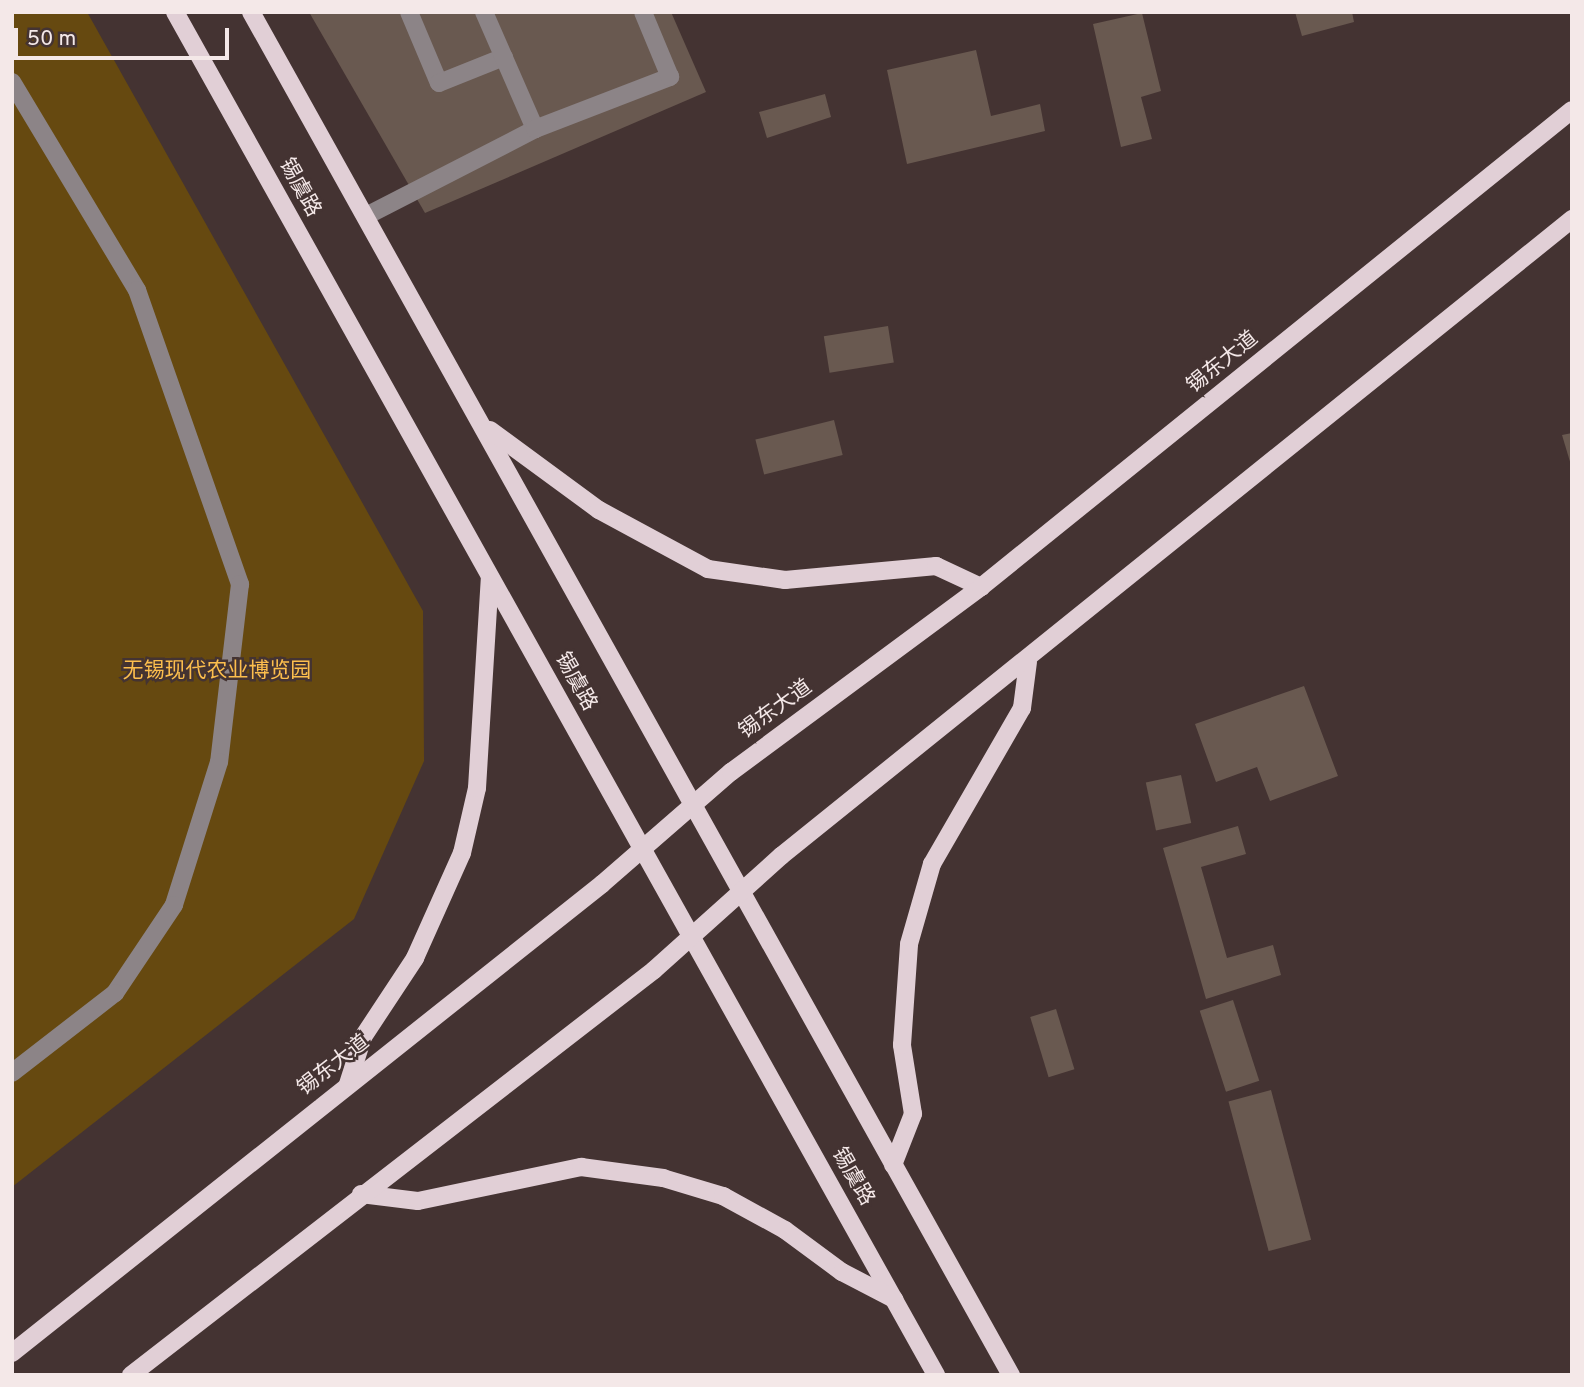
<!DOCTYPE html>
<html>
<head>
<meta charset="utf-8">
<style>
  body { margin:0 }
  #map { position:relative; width:1584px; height:1387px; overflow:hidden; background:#443332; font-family:Overpass,"Noto Sans SC",sans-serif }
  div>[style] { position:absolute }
  .green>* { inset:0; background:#664910 }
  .building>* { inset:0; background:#695950; transform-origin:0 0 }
  .minor>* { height:18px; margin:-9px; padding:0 9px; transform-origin:9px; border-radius:9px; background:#8c8487 }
  .major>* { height:18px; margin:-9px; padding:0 9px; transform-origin:9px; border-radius:9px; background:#e1cfd6 }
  span { translate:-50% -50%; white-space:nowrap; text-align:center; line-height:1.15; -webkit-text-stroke:5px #443332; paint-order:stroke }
  .street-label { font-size:21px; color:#f4e8e8 }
  .park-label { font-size:21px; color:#fcbe4d }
  .frame { position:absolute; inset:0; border:14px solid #f4e8e8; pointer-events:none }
  .scale { position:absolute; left:14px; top:28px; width:215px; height:32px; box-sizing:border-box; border:4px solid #f4e8e8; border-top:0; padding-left:9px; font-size:21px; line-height:24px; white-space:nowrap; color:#f4e8e8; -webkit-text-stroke:5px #443332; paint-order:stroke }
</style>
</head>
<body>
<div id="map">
  <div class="green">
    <div style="clip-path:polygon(12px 12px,87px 12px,423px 611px,424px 761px,354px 919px,12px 1187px)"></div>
  </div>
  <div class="building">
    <div style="clip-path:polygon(309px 12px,671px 12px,706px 92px,425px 213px)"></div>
    <div style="clip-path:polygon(1295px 12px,1352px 12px,1354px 22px,1302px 36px)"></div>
    <div style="clip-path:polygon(1142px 13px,1161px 91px,1141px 97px,1152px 139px,1121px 147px,1093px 24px)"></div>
    <div style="clip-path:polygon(976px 50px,991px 116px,1040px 104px,1045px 131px,907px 164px,887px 70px)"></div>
    <div style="clip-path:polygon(825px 94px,831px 117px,767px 138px,759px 112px)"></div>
    <div style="left:888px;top:326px;width:37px;height:65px;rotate:81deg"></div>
    <div style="left:834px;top:420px;width:36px;height:81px;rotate:76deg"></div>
    <div style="clip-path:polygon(1572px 433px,1572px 465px,1571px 465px,1562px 435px)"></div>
    <div style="clip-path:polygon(1304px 686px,1338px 776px,1270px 801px,1257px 767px,1216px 782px,1195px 724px)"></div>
    <div style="left:1181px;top:775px;width:49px;height:36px;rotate:78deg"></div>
    <div style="clip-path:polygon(1238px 826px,1246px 854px,1201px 867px,1227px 958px,1273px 945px,1281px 975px,1206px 999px,1163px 848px)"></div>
    <div style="left:1233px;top:1000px;width:85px;height:35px;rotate:72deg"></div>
    <div style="left:1056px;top:1009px;width:63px;height:27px;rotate:73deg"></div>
    <div style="left:1271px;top:1090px;width:155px;height:44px;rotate:75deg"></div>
  </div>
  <div class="minor">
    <div style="left:409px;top:12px;width:77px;rotate:67.1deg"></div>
    <div style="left:439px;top:83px;width:70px;rotate:-21.8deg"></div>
    <div style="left:484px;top:12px;width:128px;rotate:66.4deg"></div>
    <div style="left:12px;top:82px;width:243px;rotate:59deg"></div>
    <div style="left:137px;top:290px;width:312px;rotate:70.7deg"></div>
    <div style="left:240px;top:584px;width:179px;rotate:96.7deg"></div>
    <div style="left:219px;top:762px;width:150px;rotate:107.5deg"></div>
    <div style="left:174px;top:905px;width:106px;rotate:123.8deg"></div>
    <div style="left:115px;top:993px;width:130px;rotate:142.2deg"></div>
    <div style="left:368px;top:215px;width:188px;rotate:-27.2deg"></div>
    <div style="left:535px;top:129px;width:145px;rotate:-21.1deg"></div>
    <div style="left:670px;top:77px;width:70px;rotate:-112.6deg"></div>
  </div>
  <div class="major">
    <div style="left:175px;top:12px;width:1561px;rotate:60.82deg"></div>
    <div style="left:251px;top:12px;width:1561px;rotate:60.86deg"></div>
    <div style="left:490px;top:430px;width:135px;rotate:36.3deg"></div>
    <div style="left:599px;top:510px;width:124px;rotate:28.4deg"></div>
    <div style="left:708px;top:569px;width:78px;rotate:8.1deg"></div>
    <div style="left:785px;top:580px;width:152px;rotate:-5.3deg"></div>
    <div style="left:936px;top:566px;width:50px;rotate:25deg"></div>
    <div style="left:348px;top:1084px;width:49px;rotate:-72.3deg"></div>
    <div style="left:363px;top:1037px;width:95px;rotate:-56.6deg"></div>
    <div style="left:415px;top:958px;width:115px;rotate:-65.9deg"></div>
    <div style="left:462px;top:853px;width:67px;rotate:-77deg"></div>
    <div style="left:477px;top:788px;width:211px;rotate:-86.5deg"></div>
    <div style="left:893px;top:1165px;width:55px;rotate:-68.6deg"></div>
    <div style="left:913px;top:1114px;width:70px;rotate:-99.1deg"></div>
    <div style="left:902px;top:1045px;width:101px;rotate:-86deg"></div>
    <div style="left:909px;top:944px;width:83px;rotate:-74deg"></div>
    <div style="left:932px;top:864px;width:180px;rotate:-60deg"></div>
    <div style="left:1022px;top:708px;width:46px;rotate:-82.6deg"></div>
    <div style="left:361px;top:1194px;width:57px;rotate:7deg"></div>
    <div style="left:418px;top:1201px;width:167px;rotate:-11.8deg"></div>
    <div style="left:581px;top:1167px;width:83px;rotate:7.6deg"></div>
    <div style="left:663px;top:1178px;width:63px;rotate:16.7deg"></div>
    <div style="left:723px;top:1196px;width:71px;rotate:28.7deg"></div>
    <div style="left:785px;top:1230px;width:71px;rotate:36.4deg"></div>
    <div style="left:842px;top:1272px;width:59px;rotate:27.4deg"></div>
    <div style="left:12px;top:1353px;width:754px;rotate:-38.48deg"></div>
    <div style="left:602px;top:884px;width:171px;rotate:-41deg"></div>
    <div style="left:731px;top:772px;width:311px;rotate:-36.5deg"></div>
    <div style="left:981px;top:587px;width:759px;rotate:-38.91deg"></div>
    <div style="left:131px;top:1375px;width:661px;rotate:-37.75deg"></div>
    <div style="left:654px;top:970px;width:171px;rotate:-41.9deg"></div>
    <div style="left:781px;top:856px;width:1016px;rotate:-38.84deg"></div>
  </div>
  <div class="street-label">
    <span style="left:299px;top:188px;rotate:61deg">锡虞路</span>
    <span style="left:1223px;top:363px;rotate:-39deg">锡东大道</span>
    <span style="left:575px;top:682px;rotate:61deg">锡虞路</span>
    <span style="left:776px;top:710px;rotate:-36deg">锡东大道</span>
    <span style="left:334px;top:1066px;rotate:-38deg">锡东大道</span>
    <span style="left:852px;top:1177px;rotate:60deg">锡虞路</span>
  </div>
  <div class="park-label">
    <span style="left:217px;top:672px">无锡现代农业博览园</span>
  </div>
  <div class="frame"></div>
  <div class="scale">50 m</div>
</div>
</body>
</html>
